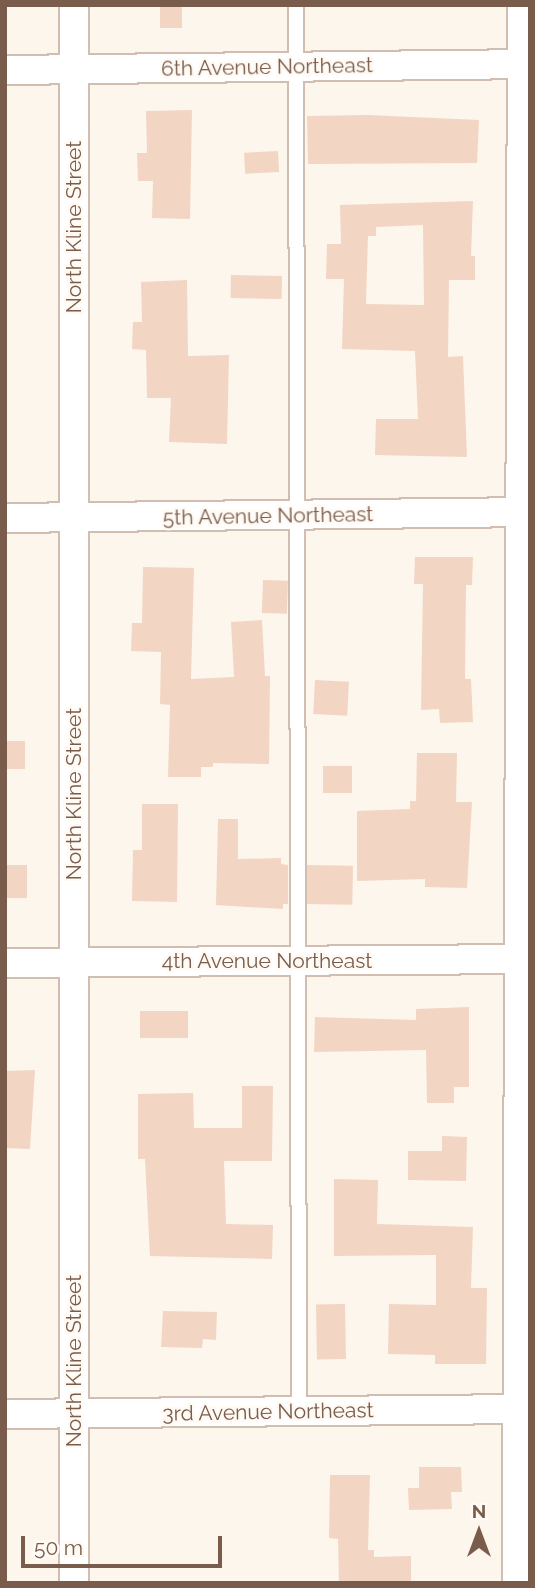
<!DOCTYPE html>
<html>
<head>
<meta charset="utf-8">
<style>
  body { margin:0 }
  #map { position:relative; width:535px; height:1588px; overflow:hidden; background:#fdf6ec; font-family:Raleway,sans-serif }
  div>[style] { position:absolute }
  .building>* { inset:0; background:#f3d5c3; transform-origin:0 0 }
  .roads { filter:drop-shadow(2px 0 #d1beb0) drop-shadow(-2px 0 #d1beb0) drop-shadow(0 2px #d1beb0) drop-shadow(0 -2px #d1beb0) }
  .lane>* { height:14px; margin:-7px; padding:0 7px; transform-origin:7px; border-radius:7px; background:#fff }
  .street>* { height:28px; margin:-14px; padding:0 14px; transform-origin:14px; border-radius:14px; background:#fff }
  span { translate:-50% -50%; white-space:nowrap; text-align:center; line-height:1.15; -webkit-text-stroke:5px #fffaf3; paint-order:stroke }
  .street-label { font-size:21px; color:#7a5c4d }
  .frame { position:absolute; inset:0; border:7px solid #7a5c4d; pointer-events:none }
  .north { position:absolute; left:444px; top:1497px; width:70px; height:70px; -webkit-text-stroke:5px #fffaf3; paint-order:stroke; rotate:0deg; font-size:19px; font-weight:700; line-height:28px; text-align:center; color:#7a5c4d }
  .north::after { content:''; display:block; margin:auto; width:24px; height:32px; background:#7a5c4d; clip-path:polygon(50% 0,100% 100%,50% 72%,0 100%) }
  .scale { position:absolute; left:21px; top:1536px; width:201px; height:32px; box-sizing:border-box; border:4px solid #7a5c4d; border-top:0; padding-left:9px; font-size:21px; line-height:24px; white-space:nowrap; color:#7a5c4d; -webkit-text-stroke:5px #fffaf3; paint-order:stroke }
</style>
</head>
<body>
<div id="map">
  <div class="building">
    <div style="left:160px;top:5px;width:22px;height:23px"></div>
    <div style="clip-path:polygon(192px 110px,190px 219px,152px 218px,153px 181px,138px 181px,137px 153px,147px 153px,146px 111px)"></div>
    <div style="clip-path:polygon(368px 115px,479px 120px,477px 163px,308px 164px,307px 116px)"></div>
    <div style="left:278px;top:151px;width:21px;height:34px;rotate:87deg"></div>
    <div style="clip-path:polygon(evenodd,473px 201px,471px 256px,475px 256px,475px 280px,449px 280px,448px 357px,463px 356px,467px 457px,375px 455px,376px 419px,418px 419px,415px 351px,342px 349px,344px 279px,326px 279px,327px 244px,341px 244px,340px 205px,473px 201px,423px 225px,424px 305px,366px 304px,368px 236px,376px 236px,376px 227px,423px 225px)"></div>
    <div style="left:231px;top:275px;width:51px;height:23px;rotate:1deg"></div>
    <div style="clip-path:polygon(187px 280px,188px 356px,229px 355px,227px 444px,169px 442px,171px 398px,147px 398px,146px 350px,132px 349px,133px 322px,142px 322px,141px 282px)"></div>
    <div style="clip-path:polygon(415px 557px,473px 557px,472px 585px,466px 585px,465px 679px,471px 679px,473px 722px,440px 723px,439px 709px,421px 710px,423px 584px,414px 584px)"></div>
    <div style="clip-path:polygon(143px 567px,194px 568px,191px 679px,234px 677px,231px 622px,262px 620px,265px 676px,270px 676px,269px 764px,213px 763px,213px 767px,201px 767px,201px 777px,168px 777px,170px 705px,160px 704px,161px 652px,131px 651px,132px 623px,142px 623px)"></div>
    <div style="left:263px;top:580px;width:25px;height:33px;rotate:2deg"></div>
    <div style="left:315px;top:680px;width:34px;height:34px;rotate:3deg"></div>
    <div style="left:5px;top:741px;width:20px;height:28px"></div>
    <div style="clip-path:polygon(417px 753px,457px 753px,456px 802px,472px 802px,467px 888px,425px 887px,425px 879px,357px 881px,357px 811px,410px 809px,410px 801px,416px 801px)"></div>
    <div style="left:323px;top:766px;width:29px;height:27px"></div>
    <div style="clip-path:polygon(142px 804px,178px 804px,177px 902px,132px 901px,133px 850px,142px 850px)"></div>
    <div style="clip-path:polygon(218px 819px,238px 819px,238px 859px,281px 858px,281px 864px,288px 865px,288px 904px,283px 904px,283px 909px,216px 905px)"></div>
    <div style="left:5px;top:865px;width:22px;height:33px"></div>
    <div style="left:307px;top:865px;width:46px;height:39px;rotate:1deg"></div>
    <div style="clip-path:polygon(469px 1007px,469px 1087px,454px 1087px,454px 1103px,427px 1103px,426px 1050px,314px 1052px,315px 1017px,416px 1020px,416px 1009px)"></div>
    <div style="left:140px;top:1011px;width:48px;height:27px"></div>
    <div style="clip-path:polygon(35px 1070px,30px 1149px,5px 1148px,5px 1071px)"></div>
    <div style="clip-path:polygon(242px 1086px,273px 1086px,272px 1161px,224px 1161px,226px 1224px,273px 1225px,272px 1259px,150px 1256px,145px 1159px,138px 1159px,138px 1094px,193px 1093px,194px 1128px,242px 1128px)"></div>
    <div style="clip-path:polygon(442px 1136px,467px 1137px,466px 1181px,408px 1180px,408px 1151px,442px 1151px)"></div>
    <div style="clip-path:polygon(334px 1179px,378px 1180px,377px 1224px,473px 1227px,471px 1288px,487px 1288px,486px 1364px,435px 1364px,435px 1355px,388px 1354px,389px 1304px,436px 1305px,436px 1255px,334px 1256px)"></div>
    <div style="left:345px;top:1304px;width:55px;height:29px;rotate:89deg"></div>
    <div style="clip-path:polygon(163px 1311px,217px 1312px,216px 1340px,203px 1339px,202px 1348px,161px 1347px)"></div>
    <div style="clip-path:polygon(419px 1467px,461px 1467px,462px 1492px,451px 1492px,452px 1509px,409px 1510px,408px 1488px,419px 1488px)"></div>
    <div style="clip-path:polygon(330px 1475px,370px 1475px,368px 1550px,374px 1550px,374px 1557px,411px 1556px,411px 1583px,339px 1583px,338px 1539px,329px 1538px)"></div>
  </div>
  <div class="roads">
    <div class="lane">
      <div style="left:296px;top:5px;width:1407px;rotate:89.88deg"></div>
    </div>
    <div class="street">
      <div style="left:74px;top:5px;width:1578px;rotate:90deg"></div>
      <div style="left:5px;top:70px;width:525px;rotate:-0.65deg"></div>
      <div style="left:5px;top:518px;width:525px;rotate:-0.65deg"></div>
      <div style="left:5px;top:963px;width:525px;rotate:-0.44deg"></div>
      <div style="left:5px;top:1414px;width:525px;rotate:-0.55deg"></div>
      <div style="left:517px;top:1583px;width:1578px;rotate:-89.82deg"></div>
    </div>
  </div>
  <div class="street-label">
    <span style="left:267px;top:67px;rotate:-1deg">6th Avenue Northeast</span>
    <span style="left:74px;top:227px;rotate:-90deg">North Kline Street</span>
    <span style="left:268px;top:516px;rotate:-1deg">5th Avenue Northeast</span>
    <span style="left:74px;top:794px;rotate:-90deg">North Kline Street</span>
    <span style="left:267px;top:961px">4th Avenue Northeast</span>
    <span style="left:74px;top:1361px;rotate:-90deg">North Kline Street</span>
    <span style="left:268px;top:1412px;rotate:-1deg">3rd Avenue Northeast</span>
  </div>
  <div class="frame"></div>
  <div class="north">N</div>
  <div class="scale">50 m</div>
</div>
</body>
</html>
